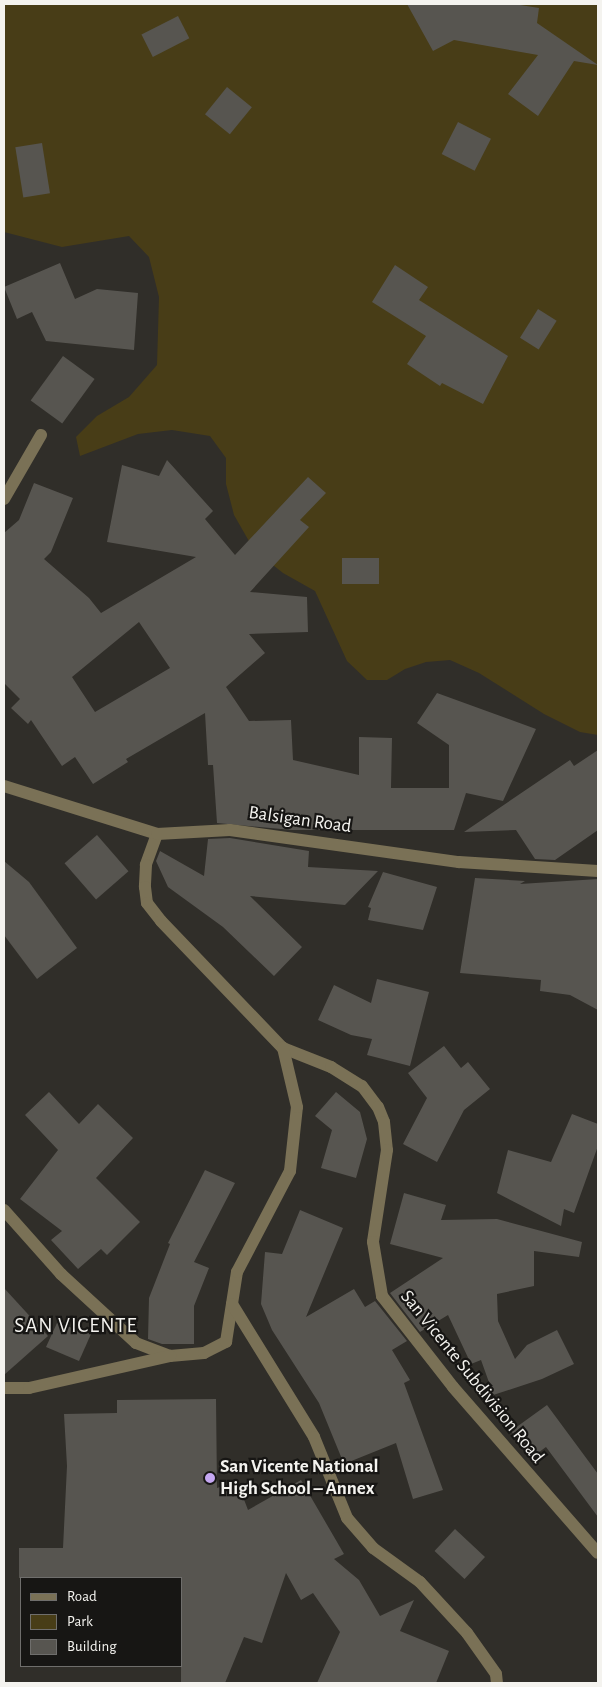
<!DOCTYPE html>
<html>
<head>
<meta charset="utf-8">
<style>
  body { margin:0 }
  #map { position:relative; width:602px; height:1687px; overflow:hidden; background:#302e29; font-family:"Alegreya Sans",sans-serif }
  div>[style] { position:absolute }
  .green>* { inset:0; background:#483d17 }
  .building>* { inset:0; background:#575550; transform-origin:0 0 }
  .service>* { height:12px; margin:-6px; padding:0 6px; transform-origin:6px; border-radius:6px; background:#7a7156 }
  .minor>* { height:12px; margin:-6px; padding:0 6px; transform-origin:6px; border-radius:6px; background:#7a7156 }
  .tertiary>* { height:12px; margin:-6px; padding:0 6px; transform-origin:6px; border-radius:6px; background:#7a7156 }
  .dots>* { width:14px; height:14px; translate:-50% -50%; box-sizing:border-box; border:2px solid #171614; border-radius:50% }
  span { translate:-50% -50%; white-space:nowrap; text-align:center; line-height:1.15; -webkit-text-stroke:4.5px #171614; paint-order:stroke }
  .street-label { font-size:19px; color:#f4f3ef }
  .poi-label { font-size:19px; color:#f4f3ef; font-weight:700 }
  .left { translate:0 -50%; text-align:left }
  .quarter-label { font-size:21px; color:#f4f3ef; letter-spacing:1px }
  .frame { position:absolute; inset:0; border:5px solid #f4f3ef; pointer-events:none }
  .legend { position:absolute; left:20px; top:1577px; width:162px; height:90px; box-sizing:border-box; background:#171614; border:1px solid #6f6e6c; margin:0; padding:6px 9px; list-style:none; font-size:15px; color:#f4f3ef }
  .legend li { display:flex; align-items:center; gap:10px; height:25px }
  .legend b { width:25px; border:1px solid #6f6e6c }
</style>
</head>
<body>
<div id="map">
  <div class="green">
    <div style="clip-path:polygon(4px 4px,598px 4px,598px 735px,580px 732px,544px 714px,479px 673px,450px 660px,426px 662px,405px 669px,387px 680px,367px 680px,347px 661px,315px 591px,283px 573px,254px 550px,234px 515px,226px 484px,226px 458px,210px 436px,172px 430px,138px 434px,80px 456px,76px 437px,97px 416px,129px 397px,157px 365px,159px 297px,149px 257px,129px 236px,62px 247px,4px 232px)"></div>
  </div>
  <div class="building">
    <div style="clip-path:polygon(407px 4px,514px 4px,539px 8px,537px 23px,598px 65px,574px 61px,538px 116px,508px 94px,538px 55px,454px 40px,433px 51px)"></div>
    <div style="left:178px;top:16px;width:25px;height:41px;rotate:63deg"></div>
    <div style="left:227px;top:87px;width:32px;height:35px;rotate:39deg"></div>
    <div style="left:458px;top:122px;width:37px;height:36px;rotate:27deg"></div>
    <div style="left:42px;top:143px;width:51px;height:27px;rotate:81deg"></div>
    <div style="clip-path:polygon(60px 263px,75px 299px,97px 289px,138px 293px,134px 350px,46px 341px,32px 312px,17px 319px,4px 287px)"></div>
    <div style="clip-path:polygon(395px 265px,428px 287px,419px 300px,508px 356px,483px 404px,442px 383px,440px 386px,407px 364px,426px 336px,372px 302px)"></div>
    <div style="left:538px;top:309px;width:22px;height:34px;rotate:32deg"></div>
    <div style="left:63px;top:356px;width:39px;height:55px;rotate:36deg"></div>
    <div style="clip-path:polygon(evenodd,167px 460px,213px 511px,205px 519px,235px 555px,308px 477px,326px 493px,300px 520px,309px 527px,250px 592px,307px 597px,308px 632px,249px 634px,265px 653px,226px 687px,249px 721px,291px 720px,293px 760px,359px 775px,359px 737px,392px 738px,391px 788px,449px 788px,449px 745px,417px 723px,437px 693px,536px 729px,503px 801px,466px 793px,454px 830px,292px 830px,217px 823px,213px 765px,208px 765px,205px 713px,126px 759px,128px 762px,93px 784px,75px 757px,62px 766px,31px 720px,28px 724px,11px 708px,20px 699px,4px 683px,4px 533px,19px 520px,34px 483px,73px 498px,51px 552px,44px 559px,89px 598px,101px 613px,196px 557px,107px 542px,122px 465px,159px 476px,167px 460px,139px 622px,170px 668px,95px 712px,72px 677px,139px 622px)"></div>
    <div style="left:379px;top:558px;width:26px;height:37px;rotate:90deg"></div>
    <div style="clip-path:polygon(598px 750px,598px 830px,555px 860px,535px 859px,516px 830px,464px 832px,570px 760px,574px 766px)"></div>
    <div style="left:97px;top:835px;width:48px;height:43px;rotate:49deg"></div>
    <div style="clip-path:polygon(230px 838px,309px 851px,308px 867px,378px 871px,345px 905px,250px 896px,302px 947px,274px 976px,223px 927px,168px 887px,156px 861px,160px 851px,204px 876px,208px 839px)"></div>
    <div style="clip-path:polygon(4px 861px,29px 882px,77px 948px,37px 979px,4px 935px)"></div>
    <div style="clip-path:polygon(383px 872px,437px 887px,423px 930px,368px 920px,371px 908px,368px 907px)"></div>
    <div style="clip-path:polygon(475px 878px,525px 881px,520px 884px,598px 879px,598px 1010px,570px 995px,540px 991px,541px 980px,460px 973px)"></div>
    <div style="clip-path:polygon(377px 979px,429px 992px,410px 1066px,367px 1055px,372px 1039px,351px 1035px,318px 1020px,334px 985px,371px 1003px)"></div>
    <div style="clip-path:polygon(444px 1046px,461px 1068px,468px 1062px,490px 1089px,464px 1110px,437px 1162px,403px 1144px,427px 1098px,408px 1073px)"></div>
    <div style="clip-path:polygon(49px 1092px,79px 1124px,98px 1104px,133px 1138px,96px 1178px,140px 1222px,107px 1255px,101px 1249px,78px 1269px,51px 1240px,62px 1231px,20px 1199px,58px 1150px,25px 1115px)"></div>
    <div style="clip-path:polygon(336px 1092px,360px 1112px,367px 1139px,356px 1178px,321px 1168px,332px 1130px,315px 1116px)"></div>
    <div style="clip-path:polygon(572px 1114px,598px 1124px,598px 1146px,574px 1213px,564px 1209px,561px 1226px,497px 1193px,508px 1150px,551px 1162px)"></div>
    <div style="clip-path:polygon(205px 1170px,235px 1183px,194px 1262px,209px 1268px,194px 1306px,194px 1344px,162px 1344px,148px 1339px,149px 1298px,170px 1244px,168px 1243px)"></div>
    <div style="clip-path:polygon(404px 1193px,446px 1205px,441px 1220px,497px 1219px,582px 1242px,579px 1257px,534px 1251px,534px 1286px,497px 1294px,498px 1321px,515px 1359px,527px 1345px,557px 1330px,574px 1364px,542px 1379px,484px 1398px,491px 1388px,481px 1360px,471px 1364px,448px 1315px,420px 1332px,390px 1293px,443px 1258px,390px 1244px)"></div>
    <div style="clip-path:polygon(300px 1210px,343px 1228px,306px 1317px,354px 1289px,365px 1307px,375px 1301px,407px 1341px,392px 1350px,410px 1380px,404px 1383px,443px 1490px,413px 1499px,396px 1443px,344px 1464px,319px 1403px,272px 1330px,261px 1304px,265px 1252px,282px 1254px)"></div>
    <div style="clip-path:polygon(4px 1288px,48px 1336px,4px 1375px)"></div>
    <div style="clip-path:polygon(57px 1323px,91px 1334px,79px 1361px,46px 1347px)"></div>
    <div style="clip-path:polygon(216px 1399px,217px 1488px,237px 1481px,248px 1510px,301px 1480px,344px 1554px,334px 1559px,359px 1580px,380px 1616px,414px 1600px,400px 1631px,449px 1651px,436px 1683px,317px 1683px,340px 1632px,313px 1593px,301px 1600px,286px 1573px,262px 1643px,244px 1637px,225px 1683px,181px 1683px,181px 1578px,19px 1578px,19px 1548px,63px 1548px,67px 1466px,64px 1414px,117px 1413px,117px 1400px)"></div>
    <div style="clip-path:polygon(547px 1405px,598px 1474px,598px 1517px,546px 1447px,531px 1458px,511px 1431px)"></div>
    <div style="left:455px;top:1529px;width:41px;height:30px;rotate:43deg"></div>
  </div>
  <div class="service">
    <div style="left:4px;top:499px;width:74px;rotate:-60deg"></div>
  </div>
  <div class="minor">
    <div style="left:157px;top:834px;width:33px;rotate:110deg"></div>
    <div style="left:146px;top:865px;width:22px;rotate:93deg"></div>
    <div style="left:145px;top:887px;width:16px;rotate:83deg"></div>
    <div style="left:147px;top:903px;width:23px;rotate:52deg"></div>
    <div style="left:161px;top:921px;width:176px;rotate:46.2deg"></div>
    <div style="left:283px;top:1048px;width:52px;rotate:21.6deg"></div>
    <div style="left:331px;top:1067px;width:36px;rotate:32deg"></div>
    <div style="left:362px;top:1086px;width:26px;rotate:53deg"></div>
    <div style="left:378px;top:1107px;width:16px;rotate:68deg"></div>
    <div style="left:384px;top:1122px;width:28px;rotate:84deg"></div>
    <div style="left:387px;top:1150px;width:93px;rotate:98.7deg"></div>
    <div style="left:373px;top:1242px;width:55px;rotate:80.5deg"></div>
    <div style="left:382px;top:1296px;width:115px;rotate:52deg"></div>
    <div style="left:453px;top:1387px;width:220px;rotate:48.9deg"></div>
    <div style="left:4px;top:1210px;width:86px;rotate:48.3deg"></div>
    <div style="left:61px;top:1274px;width:102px;rotate:42.6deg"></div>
    <div style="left:136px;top:1343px;width:36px;rotate:21deg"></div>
    <div style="left:170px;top:1356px;width:34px;rotate:-5deg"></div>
    <div style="left:204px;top:1353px;width:25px;rotate:-27deg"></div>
    <div style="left:226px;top:1342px;width:71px;rotate:-81.1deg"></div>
    <div style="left:237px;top:1272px;width:114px;rotate:-62.3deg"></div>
    <div style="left:290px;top:1171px;width:64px;rotate:-83.8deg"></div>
    <div style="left:297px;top:1107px;width:61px;rotate:-103.3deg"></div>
    <div style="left:232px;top:1304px;width:156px;rotate:58.3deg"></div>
    <div style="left:314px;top:1437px;width:87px;rotate:67.8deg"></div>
    <div style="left:347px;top:1518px;width:40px;rotate:49deg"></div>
    <div style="left:373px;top:1548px;width:58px;rotate:35.9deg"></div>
    <div style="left:420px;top:1582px;width:69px;rotate:47.3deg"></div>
    <div style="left:467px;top:1633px;width:50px;rotate:54.7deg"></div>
    <div style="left:496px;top:1674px;width:9px;rotate:84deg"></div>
    <div style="left:4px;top:1388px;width:25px"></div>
    <div style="left:29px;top:1388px;width:145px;rotate:-12.8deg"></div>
  </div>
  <div class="tertiary">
    <div style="left:4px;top:786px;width:160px;rotate:17.4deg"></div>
    <div style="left:157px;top:834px;width:73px;rotate:-3.1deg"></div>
    <div style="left:230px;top:830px;width:231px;rotate:8deg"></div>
    <div style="left:459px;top:862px;width:139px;rotate:3.7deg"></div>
  </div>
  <div class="dots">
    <div style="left:210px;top:1478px;background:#c5a7f1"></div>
  </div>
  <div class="street-label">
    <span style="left:300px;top:820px;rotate:8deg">Balsigan Road</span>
    <span style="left:472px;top:1377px;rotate:51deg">San Vicente Subdivision Road</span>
  </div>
  <div class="poi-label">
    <span class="left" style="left:220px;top:1478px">San Vicente National<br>High School – Annex</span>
  </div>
  <div class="quarter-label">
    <span style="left:76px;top:1326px">SAN VICENTE</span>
  </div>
  <div class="frame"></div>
  <ul class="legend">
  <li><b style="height:6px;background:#7a7156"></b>Road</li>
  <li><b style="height:14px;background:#483d17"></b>Park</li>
  <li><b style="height:14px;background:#575550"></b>Building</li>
  </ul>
</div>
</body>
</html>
